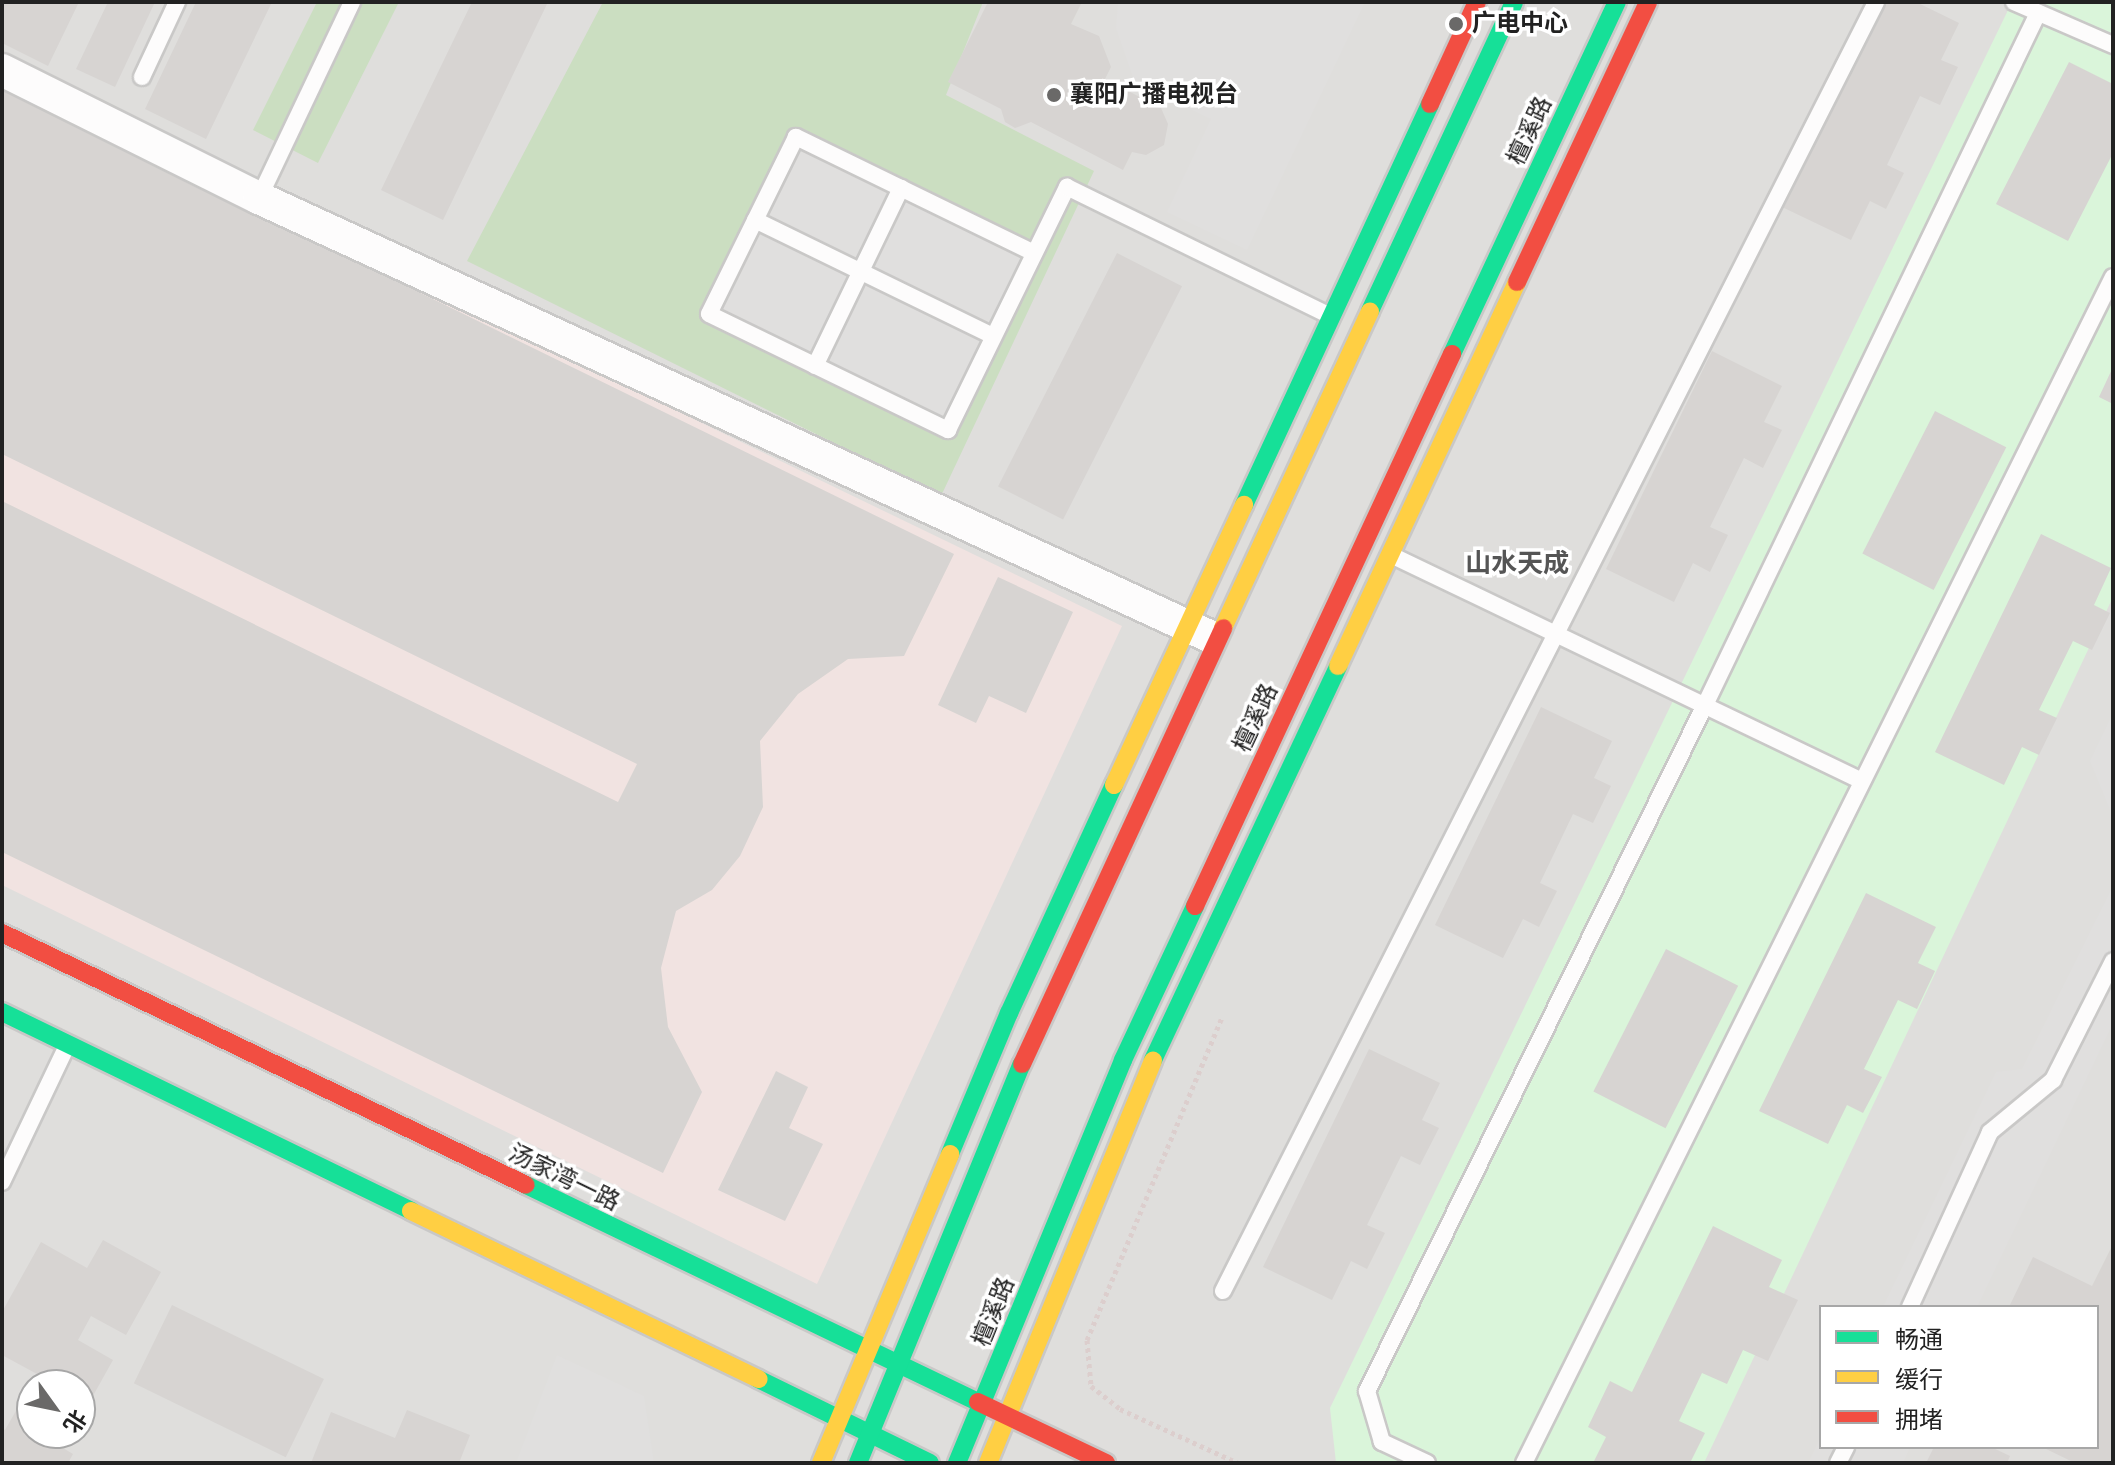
<!DOCTYPE html>
<html>
<head>
<meta charset="utf-8">
<style>
  body { margin:0 }
  #map { position:relative; width:2115px; height:1465px; overflow:hidden; background:#f0eeeb; font-family:Rubik,"Noto Sans SC",sans-serif }
  div>[style] { position:absolute }
  .residential>* { inset:0; background:#dfdedc }
  .commercial>* { inset:0; background:#f1e3e1 }
  .forest>* { inset:0; background:#cbdec1 }
  .park>* { inset:0; background:#daf5da }
  .parking>* { inset:0; background:#e0dfde; transform-origin:0 0 }
  .building>* { inset:0; background:#d7d4d2; transform-origin:0 0 }
  .path>* { height:5px; margin-top:-2.5px; transform-origin:0; background:repeating-linear-gradient(90deg,#dccecd 0 4px,transparent 0 8px) }
  .roads { filter:drop-shadow(2px 0 #c9c8c7) drop-shadow(-2px 0 #c9c8c7) drop-shadow(0 2px #c9c8c7) drop-shadow(0 -2px #c9c8c7) }
  .lane>* { height:16px; margin:-8px; padding:0 8px; transform-origin:8px; border-radius:8px; background:#fdfcfc }
  .street>* { height:32px; margin:-16px; padding:0 16px; transform-origin:16px; border-radius:16px; background:#fdfcfc }
  .fast>* { height:18px; margin:-9px; padding:0 9px; transform-origin:9px; border-radius:9px; background:#16e098 }
  .slow>* { height:18px; margin:-9px; padding:0 9px; transform-origin:9px; border-radius:9px; background:#ffcf43 }
  .jam>* { height:18px; margin:-9px; padding:0 9px; transform-origin:9px; border-radius:9px; background:#f24e42 }
  .dots>* { width:22px; height:22px; translate:-50% -50%; box-sizing:border-box; border:4px solid #fff; border-radius:50% }
  span { translate:-50% -50%; white-space:nowrap; text-align:center; line-height:1.15; -webkit-text-stroke:7px #fff; paint-order:stroke }
  .poi-label { font-size:24px; color:#222; font-weight:700 }
  .left { translate:0 -50%; text-align:left }
  .street-label { font-size:24px; color:#222 }
  .neighbourhood-label { font-size:26px; color:#555; font-weight:700 }
  .frame { position:absolute; inset:0; border:4px solid #222; pointer-events:none }
  .legend { position:absolute; left:1819px; top:1305px; width:280px; height:144px; box-sizing:border-box; background:#fff; border:2px solid #a7a7a7; margin:0; padding:10px 14px; list-style:none; font-size:24px; color:#222 }
  .legend li { display:flex; align-items:center; gap:16px; height:40px }
  .legend b { width:40px; border:2px solid #a7a7a7 }
  .north { position:absolute; left:16px; top:1369px; width:80px; height:80px; box-sizing:border-box; background:#fff; border:2px solid #a7a7a7; border-radius:50%; rotate:123deg; font-size:22px; font-weight:700; line-height:32px; text-align:center; color:#222 }
  .north::after { content:''; display:block; margin:auto; width:28px; height:36px; background:#6a6968; clip-path:polygon(50% 0,100% 100%,50% 72%,0 100%) }
</style>
</head>
<body>
<div id="map">
  <div class="residential">
    <div style="clip-path:polygon(evenodd,2px 2px,2113px 2px,2113px 1463px,2px 1463px,2px 2px,1821px 1307px,2097px 1307px,2097px 1447px,1821px 1447px,1821px 1307px,2px 2px,32px 1385px,80px 1385px,80px 1433px,32px 1433px,32px 1385px)"></div>
  </div>
  <div class="commercial">
    <div style="clip-path:polygon(2px 85px,1122px 626px,817px 1284px,2px 885px)"></div>
  </div>
  <div class="forest">
    <div style="clip-path:polygon(317px 2px,399px 2px,318px 163px,253px 130px)"></div>
    <div style="clip-path:polygon(603px 2px,983px 2px,946px 95px,1094px 171px,941px 496px,467px 261px)"></div>
  </div>
  <div class="park">
    <div style="clip-path:polygon(2012px 2px,2113px 4px,2113px 597px,1704px 1463px,1336px 1463px,1330px 1408px)"></div>
  </div>
  <div class="parking">
    <div style="clip-path:polygon(1118px 2px,1365px 2px,1247px 250px,1167px 212px,1211px 119px,1135px 83px,1116px 28px)"></div>
    <div style="left:796px;top:137px;width:263px;height:197px;rotate:26deg"></div>
    <div style="clip-path:polygon(2113px 713px,2113px 817px,2090px 761px)"></div>
    <div style="clip-path:polygon(2113px 886px,2113px 1023px,1977px 1307px,1883px 1307px,1996px 1072px,2022px 1069px)"></div>
    <div style="clip-path:polygon(557px 1355px,644px 1396px,654px 1463px,516px 1463px)"></div>
    <div style="clip-path:polygon(1821px 1437px,1821px 1447px,1910px 1447px,1903px 1463px,1808px 1463px)"></div>
  </div>
  <div class="building">
    <div style="clip-path:polygon(2px 2px,79px 2px,48px 66px,2px 43px)"></div>
    <div style="clip-path:polygon(108px 2px,155px 2px,115px 87px,76px 69px)"></div>
    <div style="clip-path:polygon(196px 2px,272px 2px,206px 139px,145px 109px)"></div>
    <div style="clip-path:polygon(472px 2px,548px 2px,443px 220px,381px 190px)"></div>
    <div style="clip-path:polygon(988px 2px,1082px 2px,1071px 24px,1099px 36px,1111px 67px,1105px 79px,1161px 108px,1168px 124px,1164px 145px,1146px 155px,1132px 152px,1123px 170px,1031px 122px,1015px 128px,1005px 122px,1001px 109px,948px 82px)"></div>
    <div style="clip-path:polygon(1882px 2px,1916px 2px,1959px 23px,1941px 60px,1958px 67px,1940px 105px,1920px 96px,1887px 165px,1904px 173px,1886px 209px,1870px 201px,1851px 240px,1782px 207px)"></div>
    <div style="clip-path:polygon(2069px 62px,2113px 84px,2113px 153px,2068px 241px,1996px 204px)"></div>
    <div style="clip-path:polygon(2px 88px,954px 554px,904px 656px,848px 659px,798px 694px,760px 741px,763px 807px,740px 856px,712px 890px,676px 911px,661px 968px,668px 1027px,702px 1092px,663px 1173px,2px 852px,2px 501px,618px 802px,637px 764px,2px 454px)"></div>
    <div style="left:1117px;top:253px;width:73px;height:262px;rotate:27deg"></div>
    <div style="clip-path:polygon(1712px 351px,1782px 386px,1764px 422px,1782px 430px,1763px 468px,1744px 458px,1710px 527px,1728px 535px,1710px 572px,1693px 563px,1674px 602px,1606px 569px)"></div>
    <div style="clip-path:polygon(2113px 367px,2113px 404px,2099px 397px)"></div>
    <div style="left:1935px;top:411px;width:80px;height:160px;rotate:27deg"></div>
    <div style="clip-path:polygon(2041px 534px,2111px 568px,2094px 605px,2110px 613px,2092px 650px,2073px 641px,2039px 710px,2057px 718px,2039px 755px,2022px 747px,2004px 785px,1935px 752px)"></div>
    <div style="clip-path:polygon(998px 577px,1073px 612px,1026px 713px,989px 696px,976px 723px,938px 705px)"></div>
    <div style="clip-path:polygon(1541px 707px,1612px 741px,1594px 778px,1611px 786px,1593px 823px,1573px 814px,1540px 883px,1557px 891px,1539px 927px,1523px 919px,1503px 958px,1435px 925px)"></div>
    <div style="clip-path:polygon(1866px 893px,1936px 927px,1918px 963px,1935px 971px,1917px 1009px,1898px 1000px,1864px 1069px,1882px 1077px,1863px 1113px,1847px 1105px,1828px 1144px,1759px 1111px)"></div>
    <div style="left:1666px;top:949px;width:81px;height:160px;rotate:27deg"></div>
    <div style="clip-path:polygon(1369px 1049px,1440px 1083px,1422px 1120px,1439px 1128px,1420px 1165px,1401px 1156px,1367px 1225px,1385px 1233px,1367px 1269px,1351px 1261px,1332px 1300px,1263px 1267px)"></div>
    <div style="clip-path:polygon(776px 1071px,808px 1087px,789px 1128px,823px 1144px,785px 1221px,718px 1190px)"></div>
    <div style="clip-path:polygon(1713px 1226px,1782px 1260px,1769px 1287px,1798px 1300px,1768px 1361px,1743px 1350px,1727px 1384px,1702px 1373px,1679px 1421px,1705px 1433px,1690px 1463px,1593px 1463px,1606px 1437px,1588px 1427px,1610px 1381px,1632px 1392px)"></div>
    <div style="clip-path:polygon(103px 1240px,161px 1272px,126px 1335px,91px 1316px,78px 1340px,113px 1360px,80px 1419px,80px 1385px,32px 1385px,32px 1433px,72px 1433px,63px 1448px,73px 1454px,68px 1463px,2px 1463px,2px 1428px,5px 1430px,37px 1374px,2px 1355px,2px 1312px,41px 1242px,87px 1268px)"></div>
    <div style="clip-path:polygon(2113px 1244px,2113px 1463px,2075px 1463px,2042px 1447px,2097px 1447px,2097px 1307px,2009px 1307px,2033px 1257px,2092px 1286px)"></div>
    <div style="left:172px;top:1305px;width:169px;height:87px;rotate:26deg"></div>
    <div style="clip-path:polygon(407px 1410px,470px 1435px,459px 1463px,311px 1463px,331px 1412px,395px 1438px)"></div>
    <div style="clip-path:polygon(1934px 1447px,1991px 1447px,2010px 1456px,2007px 1463px,1926px 1463px)"></div>
  </div>
  <div class="path">
    <div style="left:1087px;top:1340px;width:349px;rotate:-67.3deg"></div>
    <div style="left:1087px;top:1340px;width:46px;rotate:85deg"></div>
    <div style="left:1091px;top:1386px;width:37px;rotate:38deg"></div>
    <div style="left:1120px;top:1409px;width:130px;rotate:24.6deg"></div>
  </div>
  <div class="roads">
    <div class="lane">
      <div style="left:2014px;top:2px;width:108px;rotate:23.5deg"></div>
      <div style="left:142px;top:77px;width:83px;rotate:-65deg"></div>
      <div style="left:259px;top:198px;width:217px;rotate:-64.6deg"></div>
      <div style="left:755px;top:220px;width:265px;rotate:26deg"></div>
      <div style="left:1032px;top:252px;width:263px;rotate:-154deg"></div>
      <div style="left:796px;top:137px;width:197px;rotate:116.2deg"></div>
      <div style="left:709px;top:314px;width:266px;rotate:25.9deg"></div>
      <div style="left:948px;top:430px;width:271px;rotate:-63.9deg"></div>
      <div style="left:1067px;top:187px;width:293px;rotate:26.1deg"></div>
      <div style="left:815px;top:366px;width:198px;rotate:-64.2deg"></div>
      <div style="left:1391px;top:555px;width:520px;rotate:25.63deg"></div>
      <div style="left:2px;top:1182px;width:151px;rotate:-64.5deg"></div>
      <div style="left:1223px;top:1291px;width:1445px;rotate:-63.13deg"></div>
      <div style="left:1910px;top:1307px;width:192px;rotate:-65.4deg"></div>
      <div style="left:1990px;top:1132px;width:82px;rotate:-39.5deg"></div>
      <div style="left:2053px;top:1080px;width:133px;rotate:-63.2deg"></div>
      <div style="left:1427px;top:1463px;width:50px;rotate:-155deg"></div>
      <div style="left:1382px;top:1442px;width:53px;rotate:-106.4deg"></div>
      <div style="left:1367px;top:1391px;width:765px;rotate:-63.77deg"></div>
      <div style="left:1705px;top:705px;width:768px;rotate:-64.3deg"></div>
      <div style="left:1524px;top:1463px;width:1324px;rotate:-63.59deg"></div>
      <div style="left:1838px;top:1463px;width:18px;rotate:-63deg"></div>
    </div>
    <div class="street">
      <div style="left:2px;top:70px;width:287px;rotate:26.5deg"></div>
      <div style="left:259px;top:198px;width:1044px;rotate:24.75deg"></div>
    </div>
    <div class="fast">
      <div style="left:1370px;top:311px;width:341px;rotate:-65deg"></div>
      <div style="left:1452px;top:354px;width:389px;rotate:-64.9deg"></div>
      <div style="left:1244px;top:505px;width:442px;rotate:-65.1deg"></div>
      <div style="left:2px;top:1012px;width:455px;rotate:25.9deg"></div>
      <div style="left:1153px;top:1060px;width:435px;rotate:-64.8deg"></div>
      <div style="left:950px;top:1154px;width:153px;rotate:-67.3deg"></div>
      <div style="left:1009px;top:1013px;width:251px;rotate:-65.3deg"></div>
      <div style="left:526px;top:1185px;width:501px;rotate:25.65deg"></div>
      <div style="left:758px;top:1379px;width:191px;rotate:26deg"></div>
      <div style="left:858px;top:1463px;width:431px;rotate:-67.7deg"></div>
      <div style="left:957px;top:1463px;width:436px;rotate:-67.6deg"></div>
      <div style="left:1123px;top:1060px;width:170px;rotate:-64.9deg"></div>
    </div>
    <div class="slow">
      <div style="left:1223px;top:628px;width:349px;rotate:-65.1deg"></div>
      <div style="left:1338px;top:666px;width:424px;rotate:-65deg"></div>
      <div style="left:1114px;top:785px;width:309px;rotate:-65.1deg"></div>
      <div style="left:411px;top:1211px;width:386px;rotate:25.8deg"></div>
      <div style="left:821px;top:1463px;width:335px;rotate:-67.3deg"></div>
      <div style="left:988px;top:1463px;width:435px;rotate:-67.7deg"></div>
    </div>
    <div class="jam">
      <div style="left:1430px;top:104px;width:112px;rotate:-65.3deg"></div>
      <div style="left:1517px;top:282px;width:309px;rotate:-64.9deg"></div>
      <div style="left:1195px;top:906px;width:609px;rotate:-65.03deg"></div>
      <div style="left:2px;top:933px;width:581px;rotate:25.68deg"></div>
      <div style="left:1022px;top:1064px;width:480px;rotate:-65.2deg"></div>
      <div style="left:978px;top:1402px;width:142px;rotate:25.5deg"></div>
    </div>
  </div>
  <div class="dots">
    <div style="left:1456px;top:24px;background:#6a6968"></div>
    <div style="left:1054px;top:95px;background:#6a6968"></div>
  </div>
  <div class="poi-label">
    <span class="left" style="left:1472px;top:24px">广电中心</span>
    <span class="left" style="left:1070px;top:95px">襄阳广播电视台</span>
  </div>
  <div class="street-label">
    <span style="left:1530px;top:131px;rotate:-65deg">檀溪路</span>
    <span style="left:1256px;top:718px;rotate:-65deg">檀溪路</span>
    <span style="left:564px;top:1178px;rotate:26deg">汤家湾一路</span>
    <span style="left:994px;top:1312px;rotate:-68deg">檀溪路</span>
  </div>
  <div class="neighbourhood-label">
    <span style="left:1517px;top:564px">山水天成</span>
  </div>
  <div class="frame"></div>
  <ul class="legend">
  <li><b style="height:10px;background:#16e098"></b>畅通</li>
  <li><b style="height:10px;background:#ffcf43"></b>缓行</li>
  <li><b style="height:10px;background:#f24e42"></b>拥堵</li>
  </ul>
  <div class="north">北</div>
</div>
</body>
</html>
